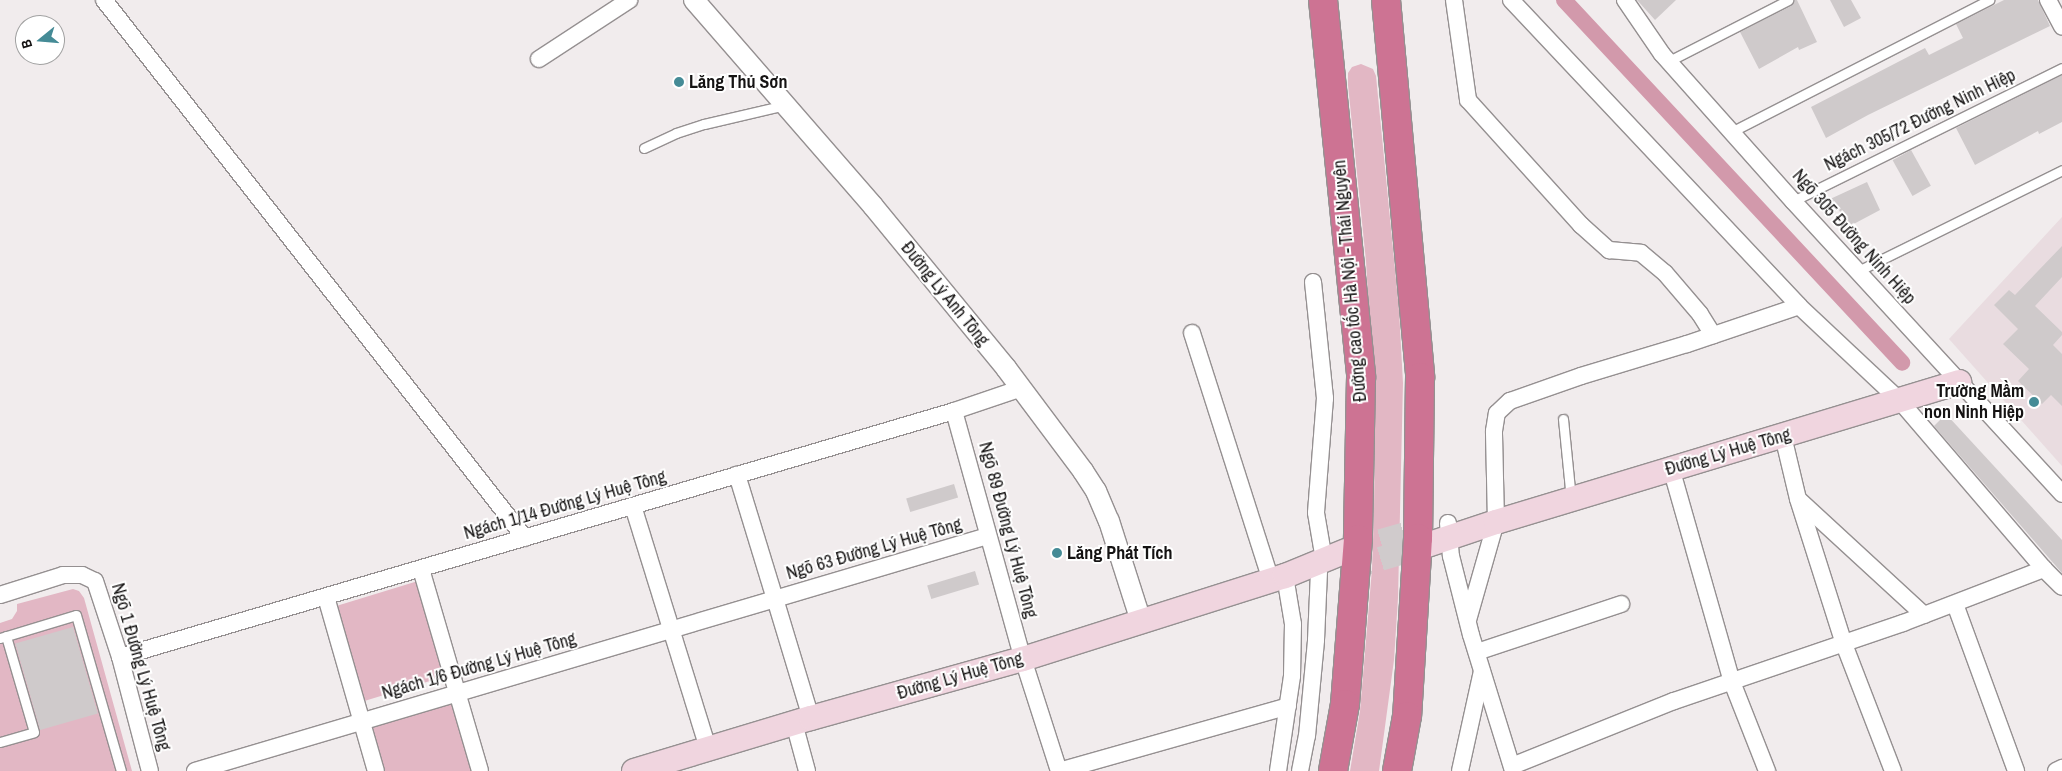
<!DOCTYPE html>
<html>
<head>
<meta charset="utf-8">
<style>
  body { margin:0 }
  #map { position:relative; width:2062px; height:771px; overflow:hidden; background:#f1eced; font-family:"Archivo Narrow",sans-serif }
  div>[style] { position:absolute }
  .built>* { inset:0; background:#e9dce0 }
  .green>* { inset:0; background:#e2b7c4; transform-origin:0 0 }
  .canal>* { height:16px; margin:-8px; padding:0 8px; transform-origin:8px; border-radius:8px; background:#d299ab }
  .building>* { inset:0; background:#cfcacb; transform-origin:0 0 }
  .secondary-tunnel>* { height:24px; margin-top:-12px; transform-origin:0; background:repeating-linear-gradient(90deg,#d0cbcc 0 24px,transparent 0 36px) }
  .roads { filter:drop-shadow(1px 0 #959091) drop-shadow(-1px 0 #959091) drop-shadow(0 1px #959091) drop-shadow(0 -1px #959091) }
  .service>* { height:9px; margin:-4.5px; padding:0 4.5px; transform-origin:4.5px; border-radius:4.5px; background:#fff }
  .minor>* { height:16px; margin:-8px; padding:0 8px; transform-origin:8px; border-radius:8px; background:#fff }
  .tertiary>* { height:20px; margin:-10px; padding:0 10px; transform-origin:10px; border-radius:10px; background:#fff }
  .secondary>* { height:24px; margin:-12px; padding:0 12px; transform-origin:12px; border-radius:12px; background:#f0d5df }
  .motorway>* { height:28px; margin:-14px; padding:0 14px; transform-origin:14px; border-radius:14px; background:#cd7393 }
  .dots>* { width:14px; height:14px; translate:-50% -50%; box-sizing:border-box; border:2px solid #fff; border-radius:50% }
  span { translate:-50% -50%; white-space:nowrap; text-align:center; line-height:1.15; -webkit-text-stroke:4px #fff; paint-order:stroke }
  .poi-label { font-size:18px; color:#151313; font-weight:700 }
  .left { translate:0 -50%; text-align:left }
  .right { translate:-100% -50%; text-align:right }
  .street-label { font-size:18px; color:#151313 }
  .north { position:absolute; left:15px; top:15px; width:50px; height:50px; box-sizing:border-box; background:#fff; border:1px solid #a1a1a1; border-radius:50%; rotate:253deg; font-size:14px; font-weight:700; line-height:20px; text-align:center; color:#151313 }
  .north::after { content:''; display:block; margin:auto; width:18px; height:22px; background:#458b96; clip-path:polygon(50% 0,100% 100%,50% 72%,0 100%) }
</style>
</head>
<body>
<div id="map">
  <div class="built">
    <div style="clip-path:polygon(2062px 217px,2062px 466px,1949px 339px)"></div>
  </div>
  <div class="green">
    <div style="clip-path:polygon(1361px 64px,1373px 69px,1376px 76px,1399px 310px,1403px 383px,1398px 598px,1394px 660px,1379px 771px,1350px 771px,1360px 711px,1372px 569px,1374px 511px,1375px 420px,1366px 261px,1348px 85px,1348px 73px,1352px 67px)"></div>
    <div style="left:418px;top:581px;width:99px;height:88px;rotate:73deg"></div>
    <div style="clip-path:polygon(73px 589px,79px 591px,84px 598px,132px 771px,0 771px,0 623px,12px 619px,17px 611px,17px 604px)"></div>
    <div style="clip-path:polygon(451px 700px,473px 771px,381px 771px,367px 726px)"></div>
  </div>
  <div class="canal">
    <div style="left:1564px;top:0;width:496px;rotate:47deg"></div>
  </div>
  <div class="building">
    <div style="clip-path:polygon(1637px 0,1676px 0,1655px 20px)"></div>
    <div style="clip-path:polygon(1794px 0,1797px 0,1817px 42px,1799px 50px,1798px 47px,1759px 69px,1740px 32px,1791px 6px)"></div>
    <div style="clip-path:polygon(1830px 0,1851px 0,1861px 18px,1844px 27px)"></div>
    <div style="clip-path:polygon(2004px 0,2038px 0,2050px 26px,1868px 115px,1826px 138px,1811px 107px,1925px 48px,1929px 55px,1963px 38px,1956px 24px)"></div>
    <div style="clip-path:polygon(2062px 75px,2062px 122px,2039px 134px,2038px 131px,1975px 165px,1956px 128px)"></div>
    <div style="left:1911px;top:150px;width:41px;height:21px;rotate:61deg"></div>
    <div style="clip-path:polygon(1867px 182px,1880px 210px,1848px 227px,1839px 210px,1834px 212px,1828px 200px)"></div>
    <div style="clip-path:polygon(2062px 246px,2062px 277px,2035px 306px,2062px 332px,2062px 335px,2053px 345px,2062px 354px,2062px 406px,2051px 395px,2042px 404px,2018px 381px,2029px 369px,2003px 344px,2018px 329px,1994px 305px,2009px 290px,2015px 295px)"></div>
    <div style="clip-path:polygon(1946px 414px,2062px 540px,2062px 573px,1934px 426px)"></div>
    <div style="left:954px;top:484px;width:14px;height:50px;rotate:73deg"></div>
    <div style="left:975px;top:571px;width:14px;height:50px;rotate:73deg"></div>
    <div style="left:73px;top:627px;width:90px;height:60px;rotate:74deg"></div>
  </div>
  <div class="secondary-tunnel">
    <div style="left:1346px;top:551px;width:84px;rotate:-15.9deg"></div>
    <div style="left:1346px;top:569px;width:84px;rotate:-16.5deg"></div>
  </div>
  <div class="roads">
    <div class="service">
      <div style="left:1669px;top:61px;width:134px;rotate:-27.1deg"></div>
      <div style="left:1733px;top:131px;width:288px;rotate:-27.1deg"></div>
      <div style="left:644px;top:148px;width:35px;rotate:-25deg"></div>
      <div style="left:676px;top:133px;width:29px;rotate:-18deg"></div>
      <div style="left:704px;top:124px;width:83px;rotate:-13.2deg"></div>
      <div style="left:1793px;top:201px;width:300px;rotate:-26.3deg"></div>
      <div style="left:1858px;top:271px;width:228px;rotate:-26.3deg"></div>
      <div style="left:1563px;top:419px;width:80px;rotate:84.3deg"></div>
      <div style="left:0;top:638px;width:79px;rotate:-16.8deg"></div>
      <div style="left:76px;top:615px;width:162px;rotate:73.9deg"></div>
      <div style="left:0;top:742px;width:35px;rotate:-16deg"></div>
      <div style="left:34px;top:732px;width:100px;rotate:-106.3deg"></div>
    </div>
    <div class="minor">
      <div style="left:104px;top:0;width:683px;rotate:51.96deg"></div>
      <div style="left:1454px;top:0;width:101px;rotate:82deg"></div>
      <div style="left:1468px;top:100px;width:169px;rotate:47.9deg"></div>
      <div style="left:1581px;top:225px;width:38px;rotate:42deg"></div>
      <div style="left:1609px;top:250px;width:32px;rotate:5deg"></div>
      <div style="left:1641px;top:253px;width:31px;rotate:40deg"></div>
      <div style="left:1665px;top:273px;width:54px;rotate:49.5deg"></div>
      <div style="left:1700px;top:314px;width:25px;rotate:58deg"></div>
      <div style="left:1511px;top:0;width:420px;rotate:46.7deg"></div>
      <div style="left:1799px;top:306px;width:139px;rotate:43.2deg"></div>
      <div style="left:1900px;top:401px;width:221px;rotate:49.4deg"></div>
      <div style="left:2044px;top:569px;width:25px;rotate:45deg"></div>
      <div style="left:1625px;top:0;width:65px;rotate:55.6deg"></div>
      <div style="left:1662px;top:54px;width:197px;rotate:48.3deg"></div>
      <div style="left:1793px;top:201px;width:398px;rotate:47.4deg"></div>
      <div style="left:2048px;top:0;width:30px;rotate:62deg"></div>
      <div style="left:539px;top:59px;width:108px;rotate:-33.2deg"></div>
      <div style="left:1313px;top:282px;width:117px;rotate:84.1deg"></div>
      <div style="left:1325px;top:398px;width:115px;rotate:94.5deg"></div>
      <div style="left:1316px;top:513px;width:48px;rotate:80.3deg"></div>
      <div style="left:1192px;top:333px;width:259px;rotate:72.3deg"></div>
      <div style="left:954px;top:411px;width:257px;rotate:74.5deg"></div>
      <div style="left:1023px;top:659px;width:118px;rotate:72.2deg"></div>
      <div style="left:1783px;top:436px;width:65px;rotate:76.6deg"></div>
      <div style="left:1798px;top:499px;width:152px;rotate:72.4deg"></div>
      <div style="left:1844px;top:644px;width:136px;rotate:68.9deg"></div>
      <div style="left:1671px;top:468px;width:223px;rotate:74.1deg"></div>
      <div style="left:1732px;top:682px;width:96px;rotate:68.5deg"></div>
      <div style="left:1799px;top:500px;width:170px;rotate:42.6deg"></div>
      <div style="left:633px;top:506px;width:253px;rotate:72.8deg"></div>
      <div style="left:1448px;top:523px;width:33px;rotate:85deg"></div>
      <div style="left:1451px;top:556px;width:81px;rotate:75.8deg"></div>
      <div style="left:1471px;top:635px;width:142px;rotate:72.8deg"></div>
      <div style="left:421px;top:569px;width:210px;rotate:73.7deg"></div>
      <div style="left:0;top:595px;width:66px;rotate:-17.6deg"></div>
      <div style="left:63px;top:575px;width:19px"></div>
      <div style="left:82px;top:575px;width:14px;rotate:25deg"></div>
      <div style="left:95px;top:581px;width:80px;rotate:71.8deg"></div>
      <div style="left:120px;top:657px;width:118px;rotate:75.3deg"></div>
      <div style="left:326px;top:597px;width:181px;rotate:74deg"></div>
      <div style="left:1955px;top:604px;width:178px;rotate:69.9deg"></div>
      <div style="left:1468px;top:620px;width:102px;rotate:-74.1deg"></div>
      <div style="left:1496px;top:522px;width:91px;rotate:-91.3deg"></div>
      <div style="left:1494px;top:431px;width:18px;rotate:-81deg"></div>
      <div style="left:1497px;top:413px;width:18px;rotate:-43deg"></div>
      <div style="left:1510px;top:401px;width:75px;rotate:-19.4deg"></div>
      <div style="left:1581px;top:376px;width:111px;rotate:-16.8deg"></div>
      <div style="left:1687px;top:344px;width:118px;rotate:-18.7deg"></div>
      <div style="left:1477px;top:652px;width:152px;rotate:-18.4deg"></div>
      <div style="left:120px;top:657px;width:870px;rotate:-16.43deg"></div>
      <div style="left:954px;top:411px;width:72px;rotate:-18.7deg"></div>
      <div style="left:811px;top:718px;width:124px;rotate:-106.8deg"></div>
      <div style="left:775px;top:599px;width:222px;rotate:-16.5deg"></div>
      <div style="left:794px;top:723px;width:50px;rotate:74.8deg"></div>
      <div style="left:1512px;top:766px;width:175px;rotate:-21.9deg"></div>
      <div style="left:1674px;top:701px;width:242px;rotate:-18.8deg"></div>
      <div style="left:1903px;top:623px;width:151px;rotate:-21deg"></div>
      <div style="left:195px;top:771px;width:605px;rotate:-16.52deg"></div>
      <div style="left:775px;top:599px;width:130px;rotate:-107deg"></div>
      <div style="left:1059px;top:771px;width:238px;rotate:-15.8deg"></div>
      <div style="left:1278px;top:771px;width:96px;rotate:-81.6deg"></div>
      <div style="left:1292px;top:676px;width:52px;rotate:-88.9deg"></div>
      <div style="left:1293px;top:624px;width:49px;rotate:-99.5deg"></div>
      <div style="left:1300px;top:771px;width:36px;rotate:-79deg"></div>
      <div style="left:1307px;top:736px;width:96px;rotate:-84.6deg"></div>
      <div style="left:1316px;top:640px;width:68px;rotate:-87.5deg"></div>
      <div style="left:1460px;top:771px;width:102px;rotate:-77.6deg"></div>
      <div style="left:2056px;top:771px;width:7px;rotate:-27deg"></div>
    </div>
    <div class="tertiary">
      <div style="left:694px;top:0;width:273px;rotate:49deg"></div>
      <div style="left:873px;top:206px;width:210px;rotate:50.6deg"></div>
      <div style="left:1006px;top:368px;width:129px;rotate:53.2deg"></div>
      <div style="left:1083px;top:471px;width:24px;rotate:57deg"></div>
      <div style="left:1096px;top:491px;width:33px;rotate:67deg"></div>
      <div style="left:1109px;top:521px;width:105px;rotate:72.3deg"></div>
    </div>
    <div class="secondary">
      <div style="left:1427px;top:545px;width:73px;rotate:-18.4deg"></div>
      <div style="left:1496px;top:522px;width:484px;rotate:-16.8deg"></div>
      <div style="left:634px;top:771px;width:185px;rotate:-16.7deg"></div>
      <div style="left:811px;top:718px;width:220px;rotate:-15.6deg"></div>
      <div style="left:1023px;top:659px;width:275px;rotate:-17.6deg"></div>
      <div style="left:1285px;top:576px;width:66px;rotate:-22.3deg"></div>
    </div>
    <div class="motorway">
      <div style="left:1323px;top:0;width:379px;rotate:84.2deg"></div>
      <div style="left:1361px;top:377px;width:162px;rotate:91.1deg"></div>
      <div style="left:1358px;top:539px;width:166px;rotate:94.5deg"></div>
      <div style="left:1345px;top:704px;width:68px;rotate:100.2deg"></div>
      <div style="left:1386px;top:0;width:379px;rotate:84.8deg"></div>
      <div style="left:1420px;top:377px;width:161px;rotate:90.7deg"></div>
      <div style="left:1418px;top:538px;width:178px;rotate:93.5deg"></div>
      <div style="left:1407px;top:716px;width:56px;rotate:100.3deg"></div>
    </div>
  </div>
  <div class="dots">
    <div style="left:679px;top:82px;background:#458b96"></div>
    <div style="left:2034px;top:402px;background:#458b96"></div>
    <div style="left:1057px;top:553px;background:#458b96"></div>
  </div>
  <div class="poi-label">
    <span class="left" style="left:689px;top:82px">Lăng Thủ Sơn</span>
    <span class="right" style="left:2024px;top:402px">Trường Mầm<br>non Ninh Hiệp</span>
    <span class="left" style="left:1067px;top:553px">Lăng Phát Tích</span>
  </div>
  <div class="street-label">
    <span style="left:1920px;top:120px;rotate:-26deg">Ngách 305/72 Đường Ninh Hiệp</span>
    <span style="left:1854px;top:237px;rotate:48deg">Ngõ 305 Đường Ninh Hiệp</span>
    <span style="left:1350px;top:281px;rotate:-95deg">Đường cao tốc Hà Nội - Thái Nguyên</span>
    <span style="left:945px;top:294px;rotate:51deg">Đường Lý Anh Tông</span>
    <span style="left:1728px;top:452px;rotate:-16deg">Đường Lý Huệ Tông</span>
    <span style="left:565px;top:505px;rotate:-16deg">Ngách 1/14 Đường Lý Huệ Tông</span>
    <span style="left:1008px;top:530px;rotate:75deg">Ngõ 89 Đường Lý Huệ Tông</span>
    <span style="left:874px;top:549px;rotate:-16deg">Ngõ 63 Đường Lý Huệ Tông</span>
    <span style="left:479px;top:666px;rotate:-16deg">Ngách 1/6 Đường Lý Huệ Tông</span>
    <span style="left:141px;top:667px;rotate:74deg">Ngõ 1 Đường Lý Huệ Tông</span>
    <span style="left:960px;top:676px;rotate:-16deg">Đường Lý Huệ Tông</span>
  </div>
  <div class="north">B</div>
</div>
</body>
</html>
